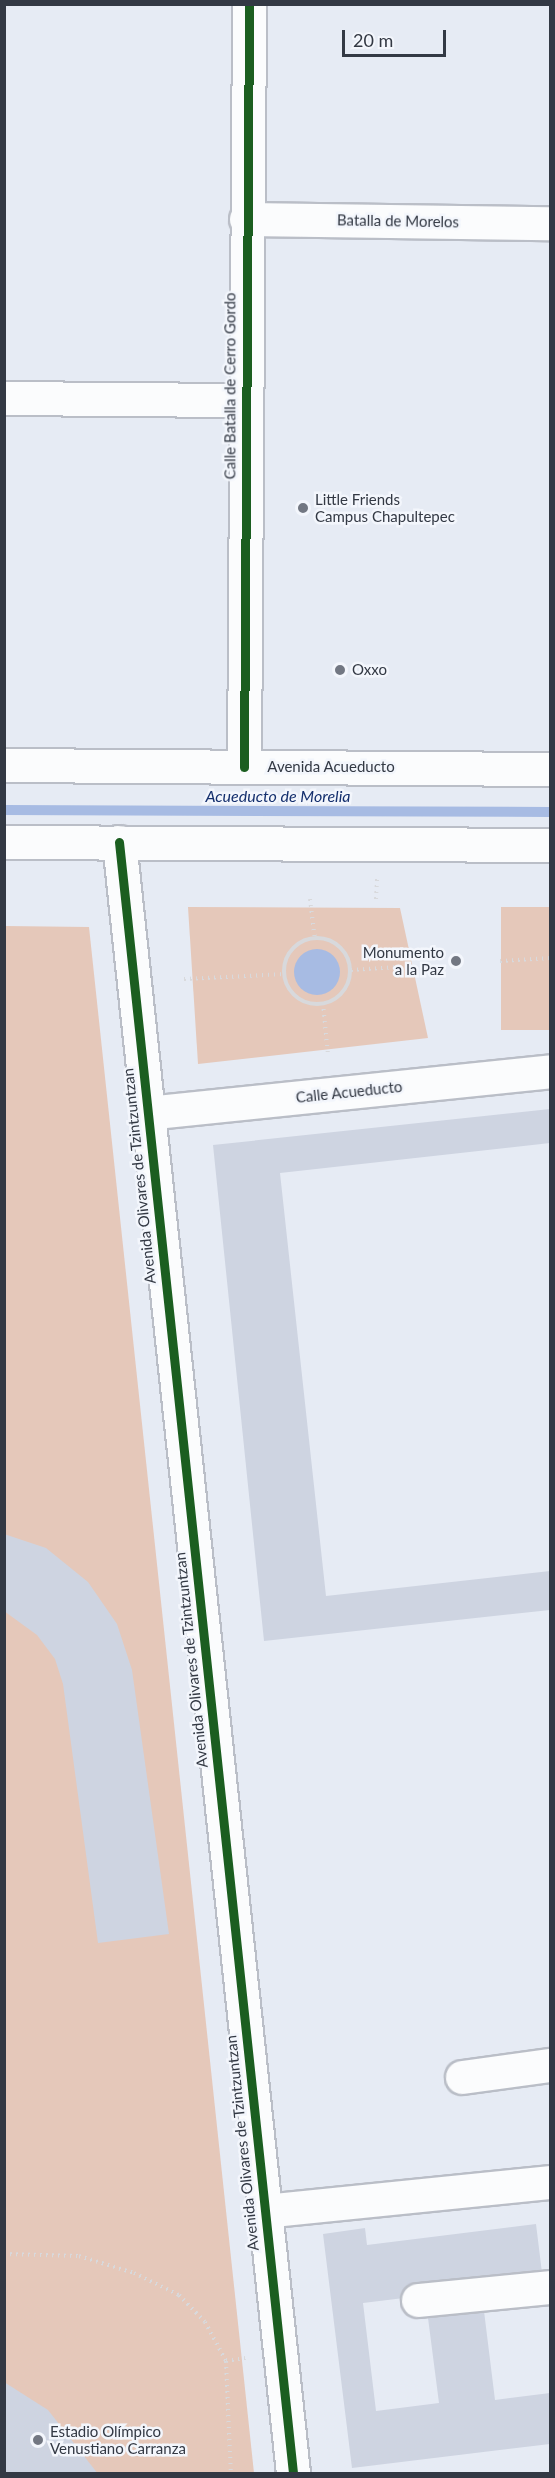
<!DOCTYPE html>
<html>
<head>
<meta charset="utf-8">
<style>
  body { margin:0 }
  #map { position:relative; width:555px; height:2478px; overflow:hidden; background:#e6ebf4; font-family:Lato,sans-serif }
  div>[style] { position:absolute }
  .green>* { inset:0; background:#e5c8ba; transform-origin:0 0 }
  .water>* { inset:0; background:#a7bbe3 }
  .round { border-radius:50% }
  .stream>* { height:10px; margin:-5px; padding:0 5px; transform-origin:5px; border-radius:5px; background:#a7bbe3 }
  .building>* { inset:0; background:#ced4e1 }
  .path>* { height:4px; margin-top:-2px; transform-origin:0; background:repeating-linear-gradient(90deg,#d8d9dc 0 1.5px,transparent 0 6px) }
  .path>.ring { margin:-2px; padding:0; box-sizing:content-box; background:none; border:4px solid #d8d9dc; border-radius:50% }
  .roads { filter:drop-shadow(2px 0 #babec7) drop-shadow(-2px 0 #babec7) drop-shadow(0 2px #babec7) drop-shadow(0 -2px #babec7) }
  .minor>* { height:33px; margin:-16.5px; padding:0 16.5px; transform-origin:16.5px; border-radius:16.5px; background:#fbfcfd }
  .major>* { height:33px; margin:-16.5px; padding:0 16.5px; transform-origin:16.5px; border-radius:16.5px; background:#fbfcfd }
  .cycleway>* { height:9px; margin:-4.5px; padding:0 4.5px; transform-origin:4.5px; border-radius:4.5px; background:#1b5e20 }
  .dots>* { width:16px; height:16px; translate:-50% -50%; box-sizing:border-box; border:3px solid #f3f6fc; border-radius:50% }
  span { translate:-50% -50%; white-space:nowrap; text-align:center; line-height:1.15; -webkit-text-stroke:5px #f3f6fc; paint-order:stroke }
  .street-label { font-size:15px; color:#333944 }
  .poi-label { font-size:15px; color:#333944 }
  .left { translate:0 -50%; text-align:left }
  .right { translate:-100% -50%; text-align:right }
  .water-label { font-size:16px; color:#142f6d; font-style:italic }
  .frame { position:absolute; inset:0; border:6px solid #333944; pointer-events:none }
  .scale { position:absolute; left:342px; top:30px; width:104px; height:27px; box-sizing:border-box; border:3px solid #333944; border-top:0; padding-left:8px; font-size:18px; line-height:21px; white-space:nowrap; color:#333944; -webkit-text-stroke:4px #f3f6fc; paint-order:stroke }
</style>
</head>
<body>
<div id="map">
  <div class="green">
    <div style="clip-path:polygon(188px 907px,400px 908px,428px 1038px,198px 1064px)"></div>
    <div style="left:501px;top:907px;width:49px;height:123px"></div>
    <div style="clip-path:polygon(5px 926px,89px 927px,254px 2473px,5px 2473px)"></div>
  </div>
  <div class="water">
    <div class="round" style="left:294px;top:949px;width:46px;height:46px"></div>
  </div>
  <div class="stream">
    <div style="left:4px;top:810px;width:546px;rotate:0.21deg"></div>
  </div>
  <div class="building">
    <div style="clip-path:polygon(550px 1109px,550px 1143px,280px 1173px,326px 1596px,550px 1571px,550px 1610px,264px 1641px,213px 1145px)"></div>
    <div style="clip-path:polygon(4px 1534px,46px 1548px,88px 1582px,117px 1624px,132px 1670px,169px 1934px,98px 1943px,63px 1684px,55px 1659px,37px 1635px,4px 1611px)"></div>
    <div style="clip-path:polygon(536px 2224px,543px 2281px,363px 2303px,376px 2411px,439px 2403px,428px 2318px,484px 2311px,495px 2400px,550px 2393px,550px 2444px,352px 2468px,323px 2234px,365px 2228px,367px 2245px)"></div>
    <div style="clip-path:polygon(4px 2382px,48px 2410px,98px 2474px,4px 2474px)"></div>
  </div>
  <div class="path">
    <div style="left:310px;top:899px;width:39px;rotate:83deg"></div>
    <div style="left:376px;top:899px;width:21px;rotate:-87deg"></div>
    <div class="ring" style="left:284px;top:938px;width:62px;height:62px"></div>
    <div style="left:500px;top:961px;width:50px;rotate:-3.4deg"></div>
    <div style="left:351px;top:970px;width:62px;rotate:-3.7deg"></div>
    <div style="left:184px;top:979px;width:101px;rotate:-2.8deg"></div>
    <div style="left:323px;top:1003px;width:52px;rotate:84.5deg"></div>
    <div style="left:4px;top:2254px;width:75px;rotate:1.5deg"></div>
    <div style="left:79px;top:2256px;width:58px;rotate:17.2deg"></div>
    <div style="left:134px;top:2273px;width:50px;rotate:26.1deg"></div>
    <div style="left:179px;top:2295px;width:37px;rotate:46deg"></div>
    <div style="left:205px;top:2322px;width:44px;rotate:61.7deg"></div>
    <div style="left:226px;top:2361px;width:113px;rotate:87.5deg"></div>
    <div style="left:226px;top:2361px;width:20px;rotate:-9deg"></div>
  </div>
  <div class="roads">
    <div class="minor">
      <div style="left:246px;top:219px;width:304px;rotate:0.8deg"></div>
      <div style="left:4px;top:398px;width:241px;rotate:0.5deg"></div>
      <div style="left:244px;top:767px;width:763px;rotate:-89.62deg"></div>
      <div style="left:119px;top:842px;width:1641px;rotate:83.91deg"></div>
      <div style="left:147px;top:1113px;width:405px;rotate:-5.9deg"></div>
      <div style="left:462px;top:2077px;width:89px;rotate:-7.8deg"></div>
      <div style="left:264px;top:2211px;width:287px;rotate:-5.8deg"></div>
      <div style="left:418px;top:2300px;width:133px;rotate:-5.6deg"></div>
    </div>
    <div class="major">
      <div style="left:4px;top:765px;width:546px;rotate:0.42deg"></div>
      <div style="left:4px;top:842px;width:546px;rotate:0.31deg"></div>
    </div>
  </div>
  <div class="cycleway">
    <div style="left:244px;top:767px;width:763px;rotate:-89.62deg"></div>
    <div style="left:119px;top:842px;width:1641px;rotate:83.91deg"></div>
  </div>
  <div class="dots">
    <div style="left:303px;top:508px;background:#727782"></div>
    <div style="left:340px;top:670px;background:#727782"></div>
    <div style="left:456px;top:961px;background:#727782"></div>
    <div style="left:38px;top:2440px;background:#727782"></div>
  </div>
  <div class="street-label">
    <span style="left:398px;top:221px;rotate:1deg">Batalla de Morelos</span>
    <span style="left:230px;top:386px;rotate:-90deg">Calle Batalla de Cerro Gordo</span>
    <span style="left:331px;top:767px">Avenida Acueducto</span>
    <span style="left:349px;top:1092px;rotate:-6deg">Calle Acueducto</span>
    <span style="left:139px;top:1176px;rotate:-96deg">Avenida Olivares de Tzintzuntzan</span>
    <span style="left:191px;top:1660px;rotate:-96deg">Avenida Olivares de Tzintzuntzan</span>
    <span style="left:242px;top:2143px;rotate:-96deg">Avenida Olivares de Tzintzuntzan</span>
  </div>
  <div class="poi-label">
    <span class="left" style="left:315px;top:508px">Little Friends<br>Campus Chapultepec</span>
    <span class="left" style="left:352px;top:670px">Oxxo</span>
    <span class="right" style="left:444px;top:961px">Monumento<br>a la Paz</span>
    <span class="left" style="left:50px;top:2440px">Estadio Olímpico<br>Venustiano Carranza</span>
  </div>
  <div class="water-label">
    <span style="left:278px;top:796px">Acueducto de Morelia</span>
  </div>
  <div class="frame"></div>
  <div class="scale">20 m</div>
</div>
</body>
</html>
